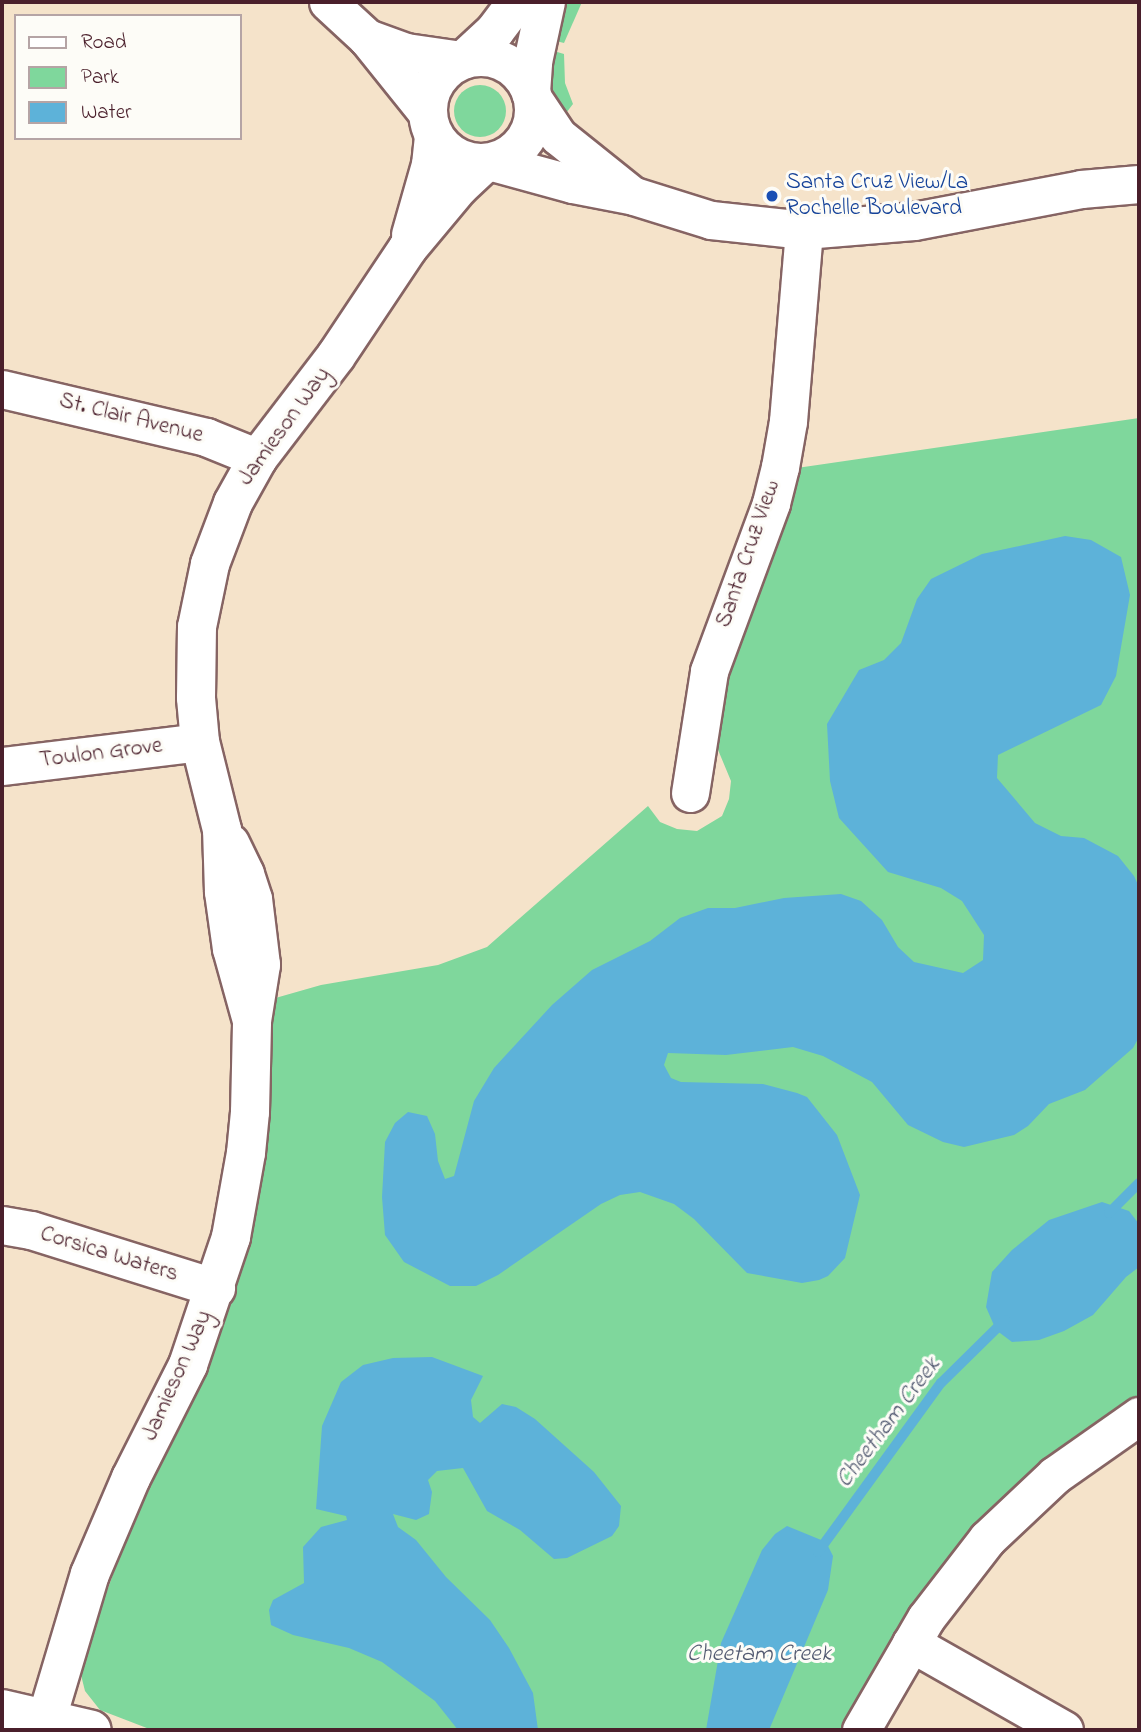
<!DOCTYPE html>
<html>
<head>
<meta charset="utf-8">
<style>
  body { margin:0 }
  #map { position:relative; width:1141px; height:1732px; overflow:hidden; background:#f5e3ca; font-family:"Indie Flower",sans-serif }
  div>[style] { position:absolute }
  .green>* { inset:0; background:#7fd79c }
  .round { border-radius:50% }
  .water>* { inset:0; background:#5db2d9 }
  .stream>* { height:10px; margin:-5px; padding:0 5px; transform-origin:5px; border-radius:5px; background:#5db2d9 }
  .roads { filter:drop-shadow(2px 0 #866463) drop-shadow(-2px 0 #866463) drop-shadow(0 2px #866463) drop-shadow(0 -2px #866463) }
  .minor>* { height:37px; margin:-18.5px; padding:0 18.5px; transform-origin:18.5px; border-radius:18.5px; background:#fff }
  .tertiary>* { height:38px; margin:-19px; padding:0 19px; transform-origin:19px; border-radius:19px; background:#fff }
  .tertiary>.ring { margin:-19px; padding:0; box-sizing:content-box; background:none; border:38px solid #fff; border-radius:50% }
  .dots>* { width:19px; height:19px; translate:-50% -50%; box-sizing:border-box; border:4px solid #fdfcf7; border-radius:50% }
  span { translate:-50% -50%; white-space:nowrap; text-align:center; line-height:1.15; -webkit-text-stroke:6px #fdfcf7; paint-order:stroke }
  .transit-label { font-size:23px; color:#164399 }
  .left { translate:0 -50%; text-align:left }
  .street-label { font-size:23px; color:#4a1f2b }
  .water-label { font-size:24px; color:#525a71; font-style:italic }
  .frame { position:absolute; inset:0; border:4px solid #4a1f2b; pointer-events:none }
  .legend { position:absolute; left:14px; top:14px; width:228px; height:126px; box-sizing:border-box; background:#fdfcf7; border:2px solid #b5a4a5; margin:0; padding:9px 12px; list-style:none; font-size:21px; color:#4a1f2b }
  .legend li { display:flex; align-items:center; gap:14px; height:35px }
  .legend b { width:35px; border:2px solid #b5a4a5 }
</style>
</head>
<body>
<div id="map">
  <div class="green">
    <div style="clip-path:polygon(561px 2px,582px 2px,564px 43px,548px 39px)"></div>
    <div style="clip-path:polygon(547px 49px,564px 54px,565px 83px,573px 104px,563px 117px,547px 77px)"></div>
    <div class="round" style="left:454px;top:85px;width:52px;height:52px"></div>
    <div style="clip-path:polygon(1139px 418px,1139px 1401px,1114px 1416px,846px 1730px,152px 1730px,100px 1710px,85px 1691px,82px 1679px,82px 1667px,94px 1626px,129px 1531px,211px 1361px,250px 1245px,271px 1100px,272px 999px,321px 985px,438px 965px,487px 947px,648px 806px,660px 822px,677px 829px,697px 831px,722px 816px,729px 799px,731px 781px,716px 745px,713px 715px,790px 469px)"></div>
  </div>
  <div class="water">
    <div style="clip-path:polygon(1065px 536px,1091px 540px,1121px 557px,1130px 595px,1116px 676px,1101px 705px,998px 755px,997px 778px,1035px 823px,1061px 836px,1084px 838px,1118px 856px,1134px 876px,1139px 887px,1139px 1037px,1133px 1048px,1085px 1090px,1049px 1104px,1028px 1126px,1014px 1135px,964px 1147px,943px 1142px,908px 1125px,872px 1082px,823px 1056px,793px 1047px,726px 1055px,668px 1053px,664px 1065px,671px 1078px,681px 1082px,763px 1084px,797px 1093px,807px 1097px,837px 1135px,860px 1195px,845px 1258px,828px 1276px,819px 1280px,802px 1283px,747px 1273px,694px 1219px,674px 1204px,640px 1192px,620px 1195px,601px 1204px,498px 1275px,476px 1286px,450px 1286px,404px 1262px,385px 1235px,382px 1197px,385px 1142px,395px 1123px,408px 1112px,427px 1116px,435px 1134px,438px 1161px,445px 1179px,454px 1176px,474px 1101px,494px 1068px,552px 1005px,592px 970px,650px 941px,680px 918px,708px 908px,735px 908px,784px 898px,841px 894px,861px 901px,882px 920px,898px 947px,914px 962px,963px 973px,983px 960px,984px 935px,962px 901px,941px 888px,888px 872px,839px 818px,830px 781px,827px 724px,859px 670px,884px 660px,901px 643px,917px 599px,931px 579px,982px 554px)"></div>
    <div style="clip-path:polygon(1102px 1202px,1129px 1211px,1139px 1224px,1139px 1267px,1126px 1277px,1093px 1315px,1064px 1331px,1039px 1340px,1012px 1342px,996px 1330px,986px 1307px,992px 1272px,1012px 1250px,1049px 1220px)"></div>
    <div style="clip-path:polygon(432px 1357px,483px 1376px,471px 1400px,473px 1417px,480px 1423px,502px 1404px,516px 1407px,535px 1419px,594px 1472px,621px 1506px,619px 1526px,612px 1536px,567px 1558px,554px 1559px,520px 1530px,487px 1511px,463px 1468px,437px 1471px,428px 1480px,432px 1492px,429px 1514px,416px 1520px,393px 1514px,398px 1527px,416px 1540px,446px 1577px,490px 1620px,509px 1648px,533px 1693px,538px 1730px,458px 1730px,435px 1701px,382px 1662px,349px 1648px,293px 1635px,271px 1625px,269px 1610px,273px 1600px,304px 1583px,303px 1547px,321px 1527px,347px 1520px,346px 1516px,316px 1509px,322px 1426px,341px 1382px,363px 1365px,393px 1358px)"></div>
    <div style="clip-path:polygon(787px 1526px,826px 1542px,833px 1556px,828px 1590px,769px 1730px,706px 1730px,721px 1643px,762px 1550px,775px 1534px)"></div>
  </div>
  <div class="stream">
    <div style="left:1109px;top:1213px;width:42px;rotate:-45deg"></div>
    <div style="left:818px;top:1552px;width:209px;rotate:-54deg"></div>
    <div style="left:941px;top:1383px;width:90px;rotate:-44.5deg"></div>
  </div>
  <div class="roads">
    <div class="minor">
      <div style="left:328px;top:2px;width:53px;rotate:42.7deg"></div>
      <div style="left:367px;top:38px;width:97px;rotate:51.2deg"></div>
      <div style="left:367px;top:38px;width:41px;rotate:19.7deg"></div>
      <div style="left:406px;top:52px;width:56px;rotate:8.3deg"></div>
      <div style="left:532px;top:97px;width:47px;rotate:56.3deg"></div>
      <div style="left:558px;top:136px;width:90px;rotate:38.7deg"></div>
      <div style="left:492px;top:162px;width:84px;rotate:15.2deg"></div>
      <div style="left:573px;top:184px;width:62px;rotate:11.1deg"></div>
      <div style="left:634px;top:196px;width:81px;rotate:17.3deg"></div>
      <div style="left:711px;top:220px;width:94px;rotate:6.1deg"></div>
      <div style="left:804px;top:230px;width:110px;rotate:-4.7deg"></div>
      <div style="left:914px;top:221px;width:170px;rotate:-10.8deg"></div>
      <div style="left:1081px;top:189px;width:58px;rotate:-4.9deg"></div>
      <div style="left:2px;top:389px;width:210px;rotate:13.2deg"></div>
      <div style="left:206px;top:437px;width:56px;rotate:22deg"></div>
      <div style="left:2px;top:766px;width:199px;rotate:-6.9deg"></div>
      <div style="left:690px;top:793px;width:123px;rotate:-81.1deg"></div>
      <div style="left:709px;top:671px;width:179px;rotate:-69.7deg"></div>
      <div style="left:771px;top:503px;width:37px;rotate:-76deg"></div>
      <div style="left:780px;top:467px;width:47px;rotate:-80.1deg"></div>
      <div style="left:788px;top:421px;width:192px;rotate:-85.2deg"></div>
      <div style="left:2px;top:1225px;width:29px;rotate:10deg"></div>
      <div style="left:31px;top:1230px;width:194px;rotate:17.4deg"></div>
      <div style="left:911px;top:1643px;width:176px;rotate:29.6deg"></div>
      <div style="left:861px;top:1730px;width:129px;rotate:-59.9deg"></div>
      <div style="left:926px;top:1618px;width:100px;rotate:-52.3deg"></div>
      <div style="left:987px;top:1539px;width:93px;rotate:-43.3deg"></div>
      <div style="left:1055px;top:1475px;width:103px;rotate:-35.1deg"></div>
    </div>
    <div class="tertiary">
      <div class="ring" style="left:428px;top:57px;width:68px;height:68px"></div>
      <div style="left:465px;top:59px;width:41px;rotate:-43deg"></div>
      <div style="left:495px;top:31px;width:36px;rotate:-53deg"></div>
      <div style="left:531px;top:93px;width:31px;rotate:-86deg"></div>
      <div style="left:533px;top:62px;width:61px;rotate:-77.8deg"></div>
      <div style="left:411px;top:235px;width:73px;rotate:-74.1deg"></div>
      <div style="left:431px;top:165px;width:29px;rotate:-84deg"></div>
      <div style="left:252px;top:1021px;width:75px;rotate:-105.5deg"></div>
      <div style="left:232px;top:949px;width:58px;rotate:-98deg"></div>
      <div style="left:224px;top:892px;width:62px;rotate:-91.8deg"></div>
      <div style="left:222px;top:830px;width:91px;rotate:-104deg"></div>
      <div style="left:200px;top:742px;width:44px;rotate:-95.2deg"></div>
      <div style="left:196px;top:698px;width:71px;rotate:-89.2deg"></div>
      <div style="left:197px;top:627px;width:64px;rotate:-78.3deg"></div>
      <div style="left:210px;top:564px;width:65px;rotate:-69.3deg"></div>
      <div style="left:233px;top:503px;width:51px;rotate:-60.9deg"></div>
      <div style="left:258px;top:458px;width:128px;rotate:-52.6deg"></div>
      <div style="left:336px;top:356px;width:130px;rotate:-56.3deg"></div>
      <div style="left:408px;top:248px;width:80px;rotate:-50.1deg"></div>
      <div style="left:459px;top:187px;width:35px;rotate:-43deg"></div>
      <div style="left:2px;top:1709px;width:92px;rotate:13.1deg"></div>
      <div style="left:47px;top:1718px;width:150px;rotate:-73.4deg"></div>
      <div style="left:90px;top:1574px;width:104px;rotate:-66.9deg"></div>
      <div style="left:131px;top:1478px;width:127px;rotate:-63.2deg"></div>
      <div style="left:188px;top:1365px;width:135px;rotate:-71.4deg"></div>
      <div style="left:231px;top:1237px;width:85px;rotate:-79.9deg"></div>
      <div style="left:246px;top:1153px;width:41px;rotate:-84.4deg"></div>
      <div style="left:250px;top:1112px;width:91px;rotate:-88.7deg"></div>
      <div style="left:252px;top:1021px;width:57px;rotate:-80.9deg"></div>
      <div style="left:261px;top:965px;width:66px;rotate:-96.9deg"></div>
      <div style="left:253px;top:899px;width:26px;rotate:-108deg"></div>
      <div style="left:245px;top:874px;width:34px;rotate:-116deg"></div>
    </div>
  </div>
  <div class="dots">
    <div style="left:772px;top:196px;background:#1a4fb4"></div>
  </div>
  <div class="transit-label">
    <span class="left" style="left:786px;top:196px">Santa Cruz View/La<br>Rochelle Boulevard</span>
  </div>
  <div class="street-label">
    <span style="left:131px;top:419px;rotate:14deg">St. Clair Avenue</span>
    <span style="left:285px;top:427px;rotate:-54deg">Jamieson Way</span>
    <span style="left:749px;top:554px;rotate:-71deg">Santa Cruz View</span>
    <span style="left:101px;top:754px;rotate:-7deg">Toulon Grove</span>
    <span style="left:109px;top:1255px;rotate:17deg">Corsica Waters</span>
    <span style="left:178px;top:1376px;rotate:-66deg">Jamieson Way</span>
  </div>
  <div class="water-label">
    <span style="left:889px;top:1423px;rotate:-53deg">Cheetham Creek</span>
    <span style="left:759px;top:1655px">Cheetam Creek</span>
  </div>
  <div class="frame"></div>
  <ul class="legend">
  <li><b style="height:9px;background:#fff"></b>Road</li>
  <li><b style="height:19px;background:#7fd79c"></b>Park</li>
  <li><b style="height:19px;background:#5db2d9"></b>Water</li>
  </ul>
</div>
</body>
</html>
